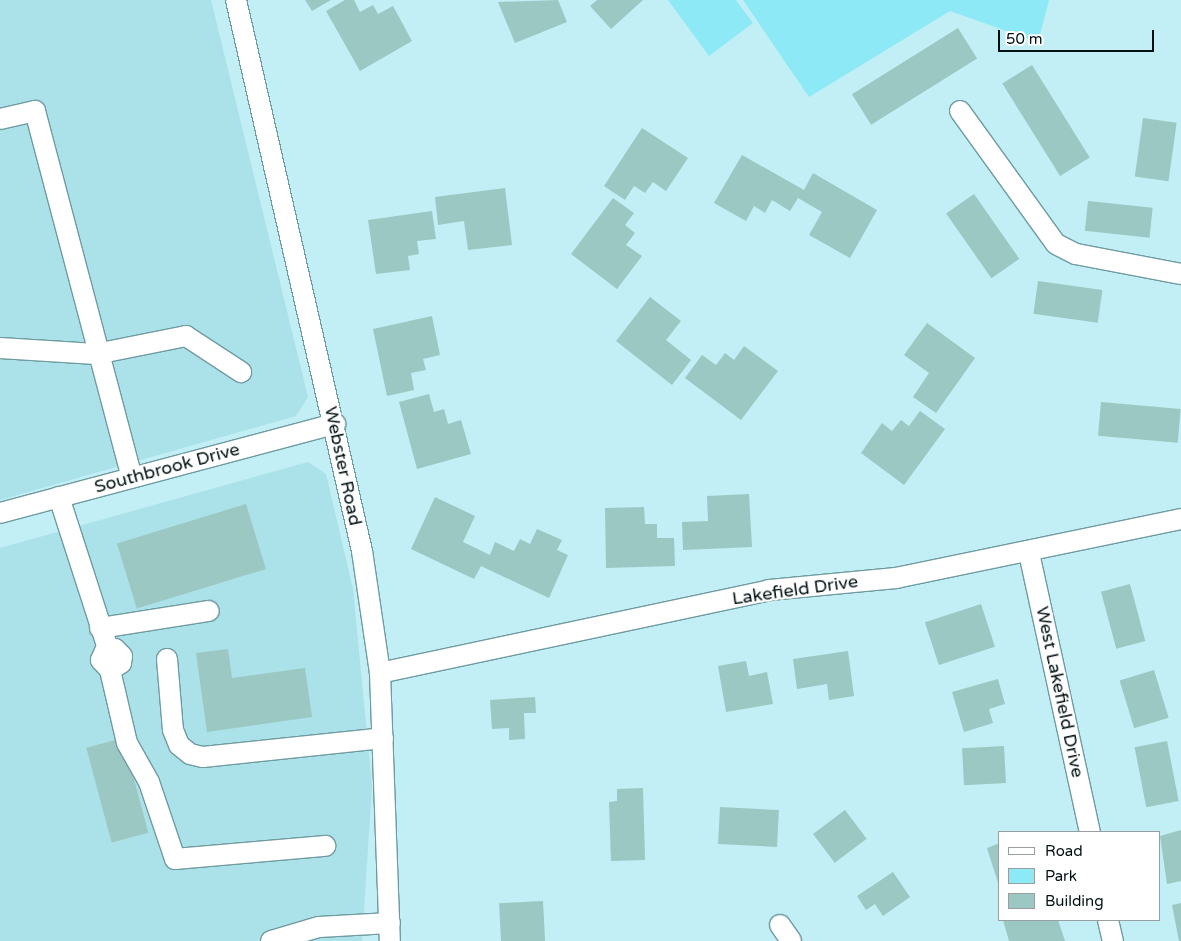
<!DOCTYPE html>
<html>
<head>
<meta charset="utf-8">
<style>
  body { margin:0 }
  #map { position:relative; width:1181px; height:941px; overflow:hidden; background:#c1eff5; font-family:"Varela Round",sans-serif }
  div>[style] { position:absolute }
  .built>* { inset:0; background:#abe1e8 }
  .green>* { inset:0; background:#8de9f5 }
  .building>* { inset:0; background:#9bc8c2; transform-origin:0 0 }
  .roads { filter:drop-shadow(1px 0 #6f9ba1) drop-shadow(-1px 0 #6f9ba1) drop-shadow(0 1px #6f9ba1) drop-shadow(0 -1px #6f9ba1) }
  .minor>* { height:20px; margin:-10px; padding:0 10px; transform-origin:10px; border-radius:10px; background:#fff }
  span { translate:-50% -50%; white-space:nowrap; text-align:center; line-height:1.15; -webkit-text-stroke:4.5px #fff; paint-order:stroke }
  .street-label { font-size:18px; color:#011012 }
  .legend { position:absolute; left:998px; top:831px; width:162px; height:90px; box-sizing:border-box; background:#fff; border:1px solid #999fa0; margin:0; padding:6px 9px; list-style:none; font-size:15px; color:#011012 }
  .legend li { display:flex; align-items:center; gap:10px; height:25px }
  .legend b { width:25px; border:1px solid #999fa0 }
  .scale { position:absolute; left:998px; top:30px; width:156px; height:22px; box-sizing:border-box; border:2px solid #011012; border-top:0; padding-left:6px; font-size:15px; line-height:18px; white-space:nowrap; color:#011012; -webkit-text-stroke:4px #fff; paint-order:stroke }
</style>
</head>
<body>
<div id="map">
  <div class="built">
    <div style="clip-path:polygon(0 0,211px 0,308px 397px,296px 416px,0 500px)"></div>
    <div style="clip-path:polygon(308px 462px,326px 474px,353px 589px,372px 786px,362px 941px,0 941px,0 548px)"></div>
  </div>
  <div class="green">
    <div style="clip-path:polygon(668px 0,736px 0,753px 23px,709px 56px)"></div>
    <div style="clip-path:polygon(743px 0,1049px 0,1038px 42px,950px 11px,809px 97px)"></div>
  </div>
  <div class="building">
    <div style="clip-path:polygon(305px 0,331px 0,312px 11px)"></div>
    <div style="clip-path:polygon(345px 0,354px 0,360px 12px,373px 5px,378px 14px,393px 6px,412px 41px,360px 71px,326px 11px)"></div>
    <div style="clip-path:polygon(558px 0,567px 22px,515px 43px,498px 2px)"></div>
    <div style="clip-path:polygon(597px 0,643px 0,611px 29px,590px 6px)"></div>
    <div style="left:958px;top:28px;width:36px;height:125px;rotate:58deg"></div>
    <div style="left:1032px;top:65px;width:109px;height:35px;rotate:58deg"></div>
    <div style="left:1143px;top:118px;width:34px;height:59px;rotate:8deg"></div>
    <div style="clip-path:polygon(642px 128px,688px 158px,666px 191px,653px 182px,645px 193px,634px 186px,625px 200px,604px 186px)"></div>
    <div style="clip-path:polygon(742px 155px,804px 190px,813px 173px,877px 210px,850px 258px,809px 235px,822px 212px,798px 198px,790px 211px,772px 200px,765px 213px,754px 206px,746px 221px,714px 203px)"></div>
    <div style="clip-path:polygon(505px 188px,512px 245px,468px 250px,464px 221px,438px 225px,435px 197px)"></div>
    <div style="left:974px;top:194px;width:79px;height:34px;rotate:55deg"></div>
    <div style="clip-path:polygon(613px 198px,634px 213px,625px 225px,635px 233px,626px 245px,642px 256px,617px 289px,571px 254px)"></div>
    <div style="left:1088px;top:201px;width:65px;height:30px;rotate:6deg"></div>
    <div style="clip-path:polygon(432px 211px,436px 239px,417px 241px,419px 254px,408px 256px,410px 270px,376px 274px,368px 220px)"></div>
    <div style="left:1038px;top:281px;width:65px;height:33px;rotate:8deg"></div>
    <div style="clip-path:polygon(650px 297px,681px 321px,666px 340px,691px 360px,672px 385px,616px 341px)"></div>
    <div style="clip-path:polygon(432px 316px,440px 355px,423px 359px,426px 370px,411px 373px,414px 390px,387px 396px,373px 329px)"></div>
    <div style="clip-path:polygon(927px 323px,975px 358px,936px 413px,913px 397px,929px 373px,904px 355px)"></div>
    <div style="clip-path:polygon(744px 346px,778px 371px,741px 420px,685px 378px,702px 355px,716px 365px,725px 353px,734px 360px)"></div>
    <div style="clip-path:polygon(429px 394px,434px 412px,444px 409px,448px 424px,461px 420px,471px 454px,417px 469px,399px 402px)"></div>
    <div style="left:1101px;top:402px;width:80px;height:34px;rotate:5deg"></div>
    <div style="clip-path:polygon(920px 411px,945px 429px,904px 485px,861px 453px,882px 423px,892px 431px,901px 420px,909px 426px)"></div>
    <div style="clip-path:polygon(749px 494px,752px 547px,683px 550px,682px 522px,708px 521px,707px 496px)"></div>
    <div style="clip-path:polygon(435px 497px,475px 516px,463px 542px,490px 555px,495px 542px,514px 551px,520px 539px,530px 544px,537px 529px,562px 540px,557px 550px,568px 555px,549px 598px,481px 566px,474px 579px,411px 549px)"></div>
    <div style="left:246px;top:504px;width:68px;height:135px;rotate:73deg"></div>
    <div style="clip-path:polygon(644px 507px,645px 524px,657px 524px,657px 538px,674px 538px,675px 566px,606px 568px,605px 508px)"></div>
    <div style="left:1130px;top:584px;width:59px;height:30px;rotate:75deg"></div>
    <div style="left:981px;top:604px;width:45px;height:59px;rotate:72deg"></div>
    <div style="clip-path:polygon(228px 649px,232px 678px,305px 668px,312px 717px,207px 732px,196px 653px)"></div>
    <div style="clip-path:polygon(848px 651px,854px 696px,829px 700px,827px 684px,797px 689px,793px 659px)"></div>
    <div style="clip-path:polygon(746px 661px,749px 676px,767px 672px,773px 704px,726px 712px,718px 666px)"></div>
    <div style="left:1154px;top:670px;width:50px;height:36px;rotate:73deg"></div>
    <div style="clip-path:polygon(998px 679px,1005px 704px,989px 709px,993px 723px,964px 732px,952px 692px)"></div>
    <div style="clip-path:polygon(535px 697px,536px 713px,524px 713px,525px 739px,509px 740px,509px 728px,492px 729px,490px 700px)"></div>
    <div style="left:123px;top:738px;width:98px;height:38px;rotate:75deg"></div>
    <div style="left:1167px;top:741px;width:61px;height:33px;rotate:79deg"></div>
    <div style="left:1004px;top:746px;width:37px;height:42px;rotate:87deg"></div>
    <div style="clip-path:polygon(643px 788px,645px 860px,611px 861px,609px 802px,617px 801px,617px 789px)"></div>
    <div style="left:720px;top:807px;width:59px;height:37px;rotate:3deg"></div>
    <div style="left:845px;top:810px;width:36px;height:40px;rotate:53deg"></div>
    <div style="clip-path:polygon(1181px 830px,1181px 881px,1167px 884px,1160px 836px)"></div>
    <div style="clip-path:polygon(1000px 843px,1000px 886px,999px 886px,987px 848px)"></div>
    <div style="clip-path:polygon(893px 872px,910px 897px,883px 916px,875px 904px,866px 910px,857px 896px)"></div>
    <div style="left:543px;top:901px;width:40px;height:44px;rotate:87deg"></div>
    <div style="clip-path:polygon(1181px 903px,1181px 941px,1179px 941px,1172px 905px)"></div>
    <div style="clip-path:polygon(1003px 920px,1058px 920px,1065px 941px,1009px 941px)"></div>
  </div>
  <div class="roads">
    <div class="minor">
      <div style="left:236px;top:0;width:565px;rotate:77.12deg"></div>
      <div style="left:362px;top:551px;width:123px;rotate:81.6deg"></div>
      <div style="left:380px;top:673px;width:268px;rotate:87.9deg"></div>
      <div style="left:960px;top:111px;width:164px;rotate:54.2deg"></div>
      <div style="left:1056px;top:244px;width:22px;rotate:27deg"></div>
      <div style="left:1076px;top:254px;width:107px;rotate:10.8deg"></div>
      <div style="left:0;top:119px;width:36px;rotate:-13deg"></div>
      <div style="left:35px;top:111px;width:379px;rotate:75.2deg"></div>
      <div style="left:0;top:348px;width:96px;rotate:3.6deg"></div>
      <div style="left:96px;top:354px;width:92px;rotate:-11.3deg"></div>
      <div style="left:186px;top:336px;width:66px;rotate:33.2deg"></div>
      <div style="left:59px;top:497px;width:160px;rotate:72.1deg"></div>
      <div style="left:0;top:513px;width:347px;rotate:-14.9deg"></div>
      <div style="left:1029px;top:553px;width:286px;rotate:77.7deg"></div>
      <div style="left:100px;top:628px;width:110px;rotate:-8.9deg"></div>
      <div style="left:167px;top:659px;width:71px;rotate:85.2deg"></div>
      <div style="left:173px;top:730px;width:16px;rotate:68deg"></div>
      <div style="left:179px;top:745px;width:14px;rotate:39deg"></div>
      <div style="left:190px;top:754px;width:13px;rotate:13deg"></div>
      <div style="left:203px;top:757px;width:181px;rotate:-6deg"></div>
      <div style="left:110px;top:670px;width:13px;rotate:-32deg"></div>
      <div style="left:121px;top:663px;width:7px;rotate:-82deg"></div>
      <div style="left:122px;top:656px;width:10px;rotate:-135deg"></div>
      <div style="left:115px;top:649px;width:10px;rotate:169deg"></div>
      <div style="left:105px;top:651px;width:10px;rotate:114deg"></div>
      <div style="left:101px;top:660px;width:13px;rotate:48deg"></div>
      <div style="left:110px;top:670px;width:75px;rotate:76.9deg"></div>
      <div style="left:127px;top:743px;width:45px;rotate:60.6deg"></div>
      <div style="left:149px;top:782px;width:81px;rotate:71.3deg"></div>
      <div style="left:175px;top:859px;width:151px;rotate:-5deg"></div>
      <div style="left:380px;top:673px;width:398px;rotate:-12deg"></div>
      <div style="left:769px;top:590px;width:128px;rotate:-5.4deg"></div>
      <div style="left:896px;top:578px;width:291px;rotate:-11.7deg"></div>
      <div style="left:1108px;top:920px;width:22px;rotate:77deg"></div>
      <div style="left:780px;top:925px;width:19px;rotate:55deg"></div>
      <div style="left:271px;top:941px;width:50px;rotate:-16.3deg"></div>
      <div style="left:319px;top:927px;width:71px;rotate:-3.2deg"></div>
    </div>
  </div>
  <div class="street-label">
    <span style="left:343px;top:466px;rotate:78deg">Webster Road</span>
    <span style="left:167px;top:468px;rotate:-15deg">Southbrook Drive</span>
    <span style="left:795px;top:590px;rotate:-8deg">Lakefield Drive</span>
    <span style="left:1060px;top:692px;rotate:78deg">West Lakefield Drive</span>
  </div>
  <ul class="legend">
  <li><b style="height:6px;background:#fff"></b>Road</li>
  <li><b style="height:14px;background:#8de9f5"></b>Park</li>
  <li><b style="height:14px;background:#9bc8c2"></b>Building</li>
  </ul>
  <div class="scale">50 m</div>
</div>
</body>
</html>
